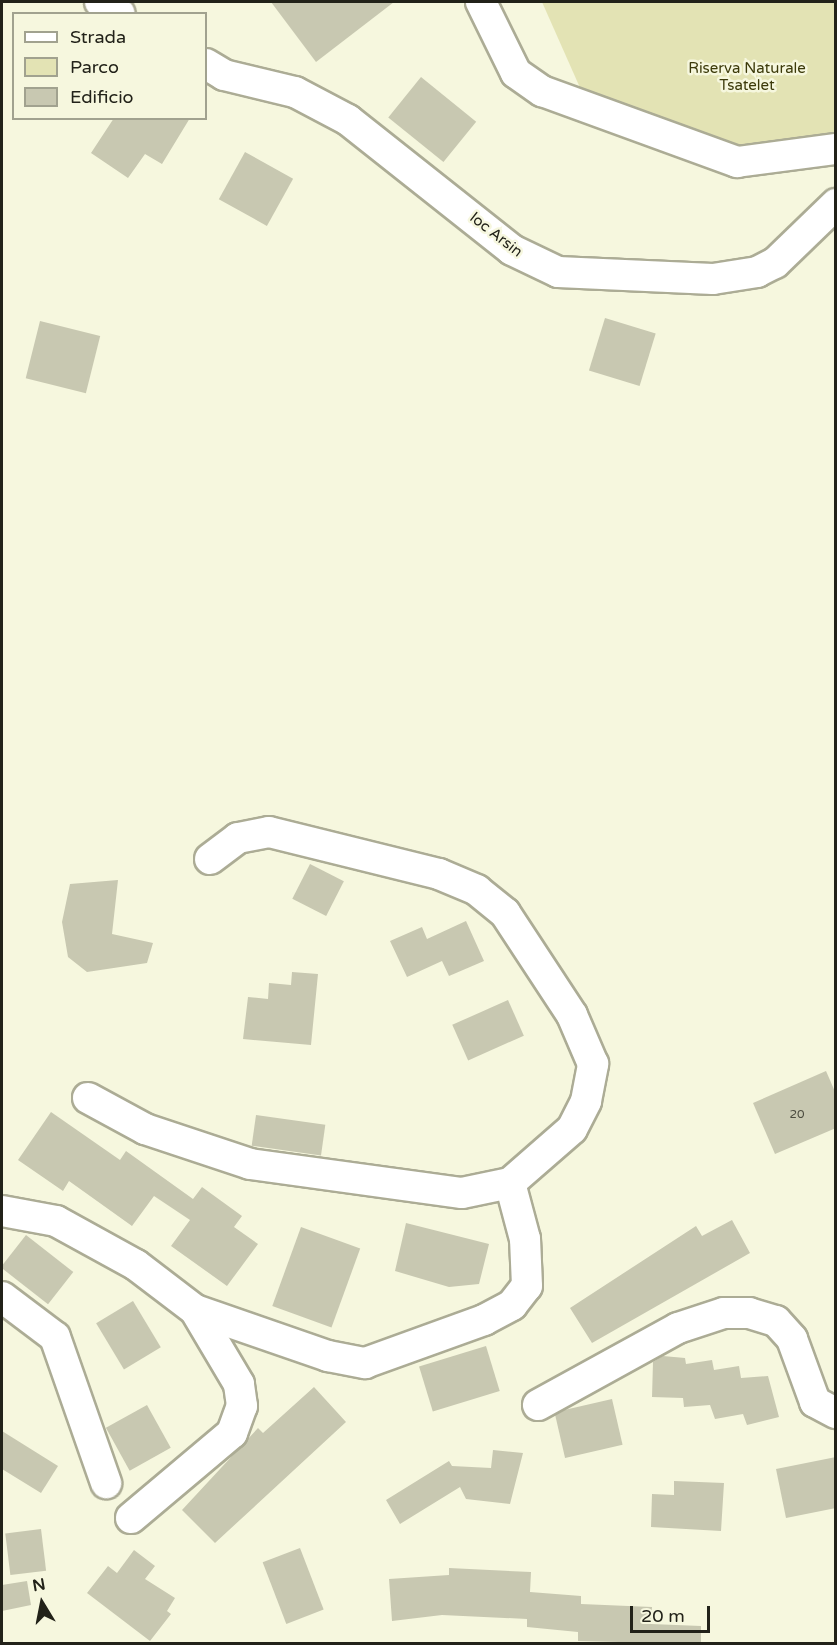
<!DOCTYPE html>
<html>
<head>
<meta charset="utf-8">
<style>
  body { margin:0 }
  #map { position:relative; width:837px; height:1645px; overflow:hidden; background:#f6f7de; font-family:"Varela Round",sans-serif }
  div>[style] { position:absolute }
  .green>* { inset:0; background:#e3e3b4 }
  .building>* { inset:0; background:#c8c8b1; transform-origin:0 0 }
  .roads { filter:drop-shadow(2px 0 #acac95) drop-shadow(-2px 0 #acac95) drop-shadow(0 2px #acac95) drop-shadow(0 -2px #acac95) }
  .minor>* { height:30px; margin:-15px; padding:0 15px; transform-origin:15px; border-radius:15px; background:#fff }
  span { translate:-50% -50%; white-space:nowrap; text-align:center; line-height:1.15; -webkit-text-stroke:5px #f6f7de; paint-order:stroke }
  .number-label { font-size:12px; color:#4c4c3f }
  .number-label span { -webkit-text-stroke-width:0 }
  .park-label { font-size:15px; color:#3c3a0a }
  .street-label { font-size:15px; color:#222219 }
  .frame { position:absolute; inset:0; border:3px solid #222219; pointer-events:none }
  .legend { position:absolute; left:12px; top:12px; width:195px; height:108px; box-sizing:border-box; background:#f6f7de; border:2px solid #a1a28f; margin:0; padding:8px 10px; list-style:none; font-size:18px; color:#222219 }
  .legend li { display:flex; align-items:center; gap:12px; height:30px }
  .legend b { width:30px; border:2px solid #a1a28f }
  .north { position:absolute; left:12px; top:1573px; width:60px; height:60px; -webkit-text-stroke:4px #f6f7de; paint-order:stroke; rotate:350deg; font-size:16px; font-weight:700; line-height:24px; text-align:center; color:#222219 }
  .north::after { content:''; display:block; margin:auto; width:21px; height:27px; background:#222219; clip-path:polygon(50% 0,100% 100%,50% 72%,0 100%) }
  .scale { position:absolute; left:630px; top:1606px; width:80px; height:27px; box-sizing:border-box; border:3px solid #222219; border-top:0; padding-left:8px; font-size:18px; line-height:21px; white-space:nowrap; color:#222219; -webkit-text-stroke:4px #f6f7de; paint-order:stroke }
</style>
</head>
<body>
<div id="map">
  <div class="green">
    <div style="clip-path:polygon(542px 2px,835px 2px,835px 142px,738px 154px,585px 99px)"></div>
  </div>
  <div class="building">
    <div style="clip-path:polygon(271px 2px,394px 2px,316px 62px)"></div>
    <div style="left:421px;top:77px;width:71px;height:52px;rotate:39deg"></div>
    <div style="clip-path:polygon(114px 118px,190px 118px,162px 164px,145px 154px,128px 178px,91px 153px)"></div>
    <div style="left:245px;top:152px;width:55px;height:54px;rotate:29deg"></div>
    <div style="left:605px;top:318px;width:53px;height:55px;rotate:17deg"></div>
    <div style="left:40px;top:321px;width:62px;height:59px;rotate:14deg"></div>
    <div style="left:310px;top:864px;width:38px;height:39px;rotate:27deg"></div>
    <div style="clip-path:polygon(118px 880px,112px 934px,153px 943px,147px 963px,87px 972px,68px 957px,62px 922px,70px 884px)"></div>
    <div style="clip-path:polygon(466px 921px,484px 961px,449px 976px,442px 961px,407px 977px,390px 941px,422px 927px,427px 939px)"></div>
    <div style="clip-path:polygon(292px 972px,318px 974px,311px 1045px,243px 1039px,248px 997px,268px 999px,269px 983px,291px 985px)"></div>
    <div style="left:508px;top:1000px;width:39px;height:61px;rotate:66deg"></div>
    <div style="clip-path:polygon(826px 1071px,836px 1094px,836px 1128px,775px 1154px,753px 1103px)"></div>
    <div style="clip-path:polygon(51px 1112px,120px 1160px,126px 1151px,193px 1199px,202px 1187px,242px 1216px,234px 1227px,258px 1244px,227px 1286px,171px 1246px,190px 1220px,154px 1196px,132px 1226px,69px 1181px,63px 1191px,18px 1160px)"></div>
    <div style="left:256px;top:1115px;width:70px;height:31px;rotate:8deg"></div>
    <div style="clip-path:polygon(732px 1220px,750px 1253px,592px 1343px,570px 1308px,696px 1226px,702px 1236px)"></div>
    <div style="clip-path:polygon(406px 1223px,489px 1244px,479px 1284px,449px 1287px,395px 1271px)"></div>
    <div style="left:301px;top:1227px;width:63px;height:84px;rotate:20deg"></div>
    <div style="left:26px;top:1235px;width:60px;height:41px;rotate:38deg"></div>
    <div style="left:133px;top:1301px;width:54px;height:43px;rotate:59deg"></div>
    <div style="left:486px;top:1346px;width:47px;height:70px;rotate:73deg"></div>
    <div style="clip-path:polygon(663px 1356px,685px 1358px,686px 1364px,712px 1360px,714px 1370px,739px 1366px,741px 1378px,768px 1376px,779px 1417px,747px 1425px,743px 1414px,715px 1419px,710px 1405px,684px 1407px,683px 1398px,652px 1397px,653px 1362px)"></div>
    <div style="clip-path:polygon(314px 1387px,346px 1422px,215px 1543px,182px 1510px,258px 1428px,263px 1433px)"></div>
    <div style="left:612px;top:1399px;width:47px;height:59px;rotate:77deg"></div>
    <div style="left:147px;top:1405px;width:49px;height:47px;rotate:61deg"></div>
    <div style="clip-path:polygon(2px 1431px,58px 1466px,41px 1493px,2px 1469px)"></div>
    <div style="clip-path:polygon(493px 1450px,523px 1453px,510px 1504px,466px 1499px,460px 1487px,400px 1524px,386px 1500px,449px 1461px,452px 1466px,491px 1468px)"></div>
    <div style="clip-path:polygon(836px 1457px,836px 1508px,786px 1518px,776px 1469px)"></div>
    <div style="clip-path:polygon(674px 1481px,724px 1483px,721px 1531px,651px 1527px,652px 1494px,674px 1495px)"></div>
    <div style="left:41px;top:1529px;width:42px;height:36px;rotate:83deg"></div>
    <div style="left:300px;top:1548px;width:66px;height:40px;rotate:69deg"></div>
    <div style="clip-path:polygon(134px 1550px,155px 1566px,145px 1579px,175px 1598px,167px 1611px,171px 1614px,150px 1641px,87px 1593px,108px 1566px,117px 1573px)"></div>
    <div style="clip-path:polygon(449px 1568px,531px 1572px,530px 1592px,581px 1596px,581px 1604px,652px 1607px,651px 1624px,701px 1626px,701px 1644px,578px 1641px,578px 1632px,527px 1627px,527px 1619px,442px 1615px,392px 1621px,389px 1579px,449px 1575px)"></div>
    <div style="clip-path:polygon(27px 1581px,31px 1605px,2px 1611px,2px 1585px)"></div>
  </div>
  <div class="roads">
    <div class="minor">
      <div style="left:100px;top:2px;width:23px;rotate:31deg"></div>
      <div style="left:481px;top:2px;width:79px;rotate:63.8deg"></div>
      <div style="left:516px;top:73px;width:32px;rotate:35deg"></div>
      <div style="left:542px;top:91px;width:208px;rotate:20deg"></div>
      <div style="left:737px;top:162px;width:100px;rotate:-7.5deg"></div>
      <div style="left:206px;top:64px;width:21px;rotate:31deg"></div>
      <div style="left:224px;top:75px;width:73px;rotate:13.5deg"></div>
      <div style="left:295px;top:92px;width:60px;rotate:27.8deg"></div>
      <div style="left:348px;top:120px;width:209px;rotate:38.4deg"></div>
      <div style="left:512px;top:250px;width:51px;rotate:25.6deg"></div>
      <div style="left:558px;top:272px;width:155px;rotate:2.6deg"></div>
      <div style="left:713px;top:279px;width:45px;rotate:-9deg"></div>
      <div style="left:757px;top:272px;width:20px;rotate:-27deg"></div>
      <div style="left:775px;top:263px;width:85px;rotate:-44deg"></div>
      <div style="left:88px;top:1098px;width:65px;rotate:28.5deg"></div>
      <div style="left:145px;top:1129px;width:111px;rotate:18.4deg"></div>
      <div style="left:250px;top:1164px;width:214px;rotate:7.8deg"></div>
      <div style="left:462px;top:1193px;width:49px;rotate:-11.8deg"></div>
      <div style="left:2px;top:1211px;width:55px;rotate:10.5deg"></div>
      <div style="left:56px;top:1221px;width:91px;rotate:28.8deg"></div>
      <div style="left:136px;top:1265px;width:74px;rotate:37.3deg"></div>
      <div style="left:195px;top:1310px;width:141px;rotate:19.1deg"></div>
      <div style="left:328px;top:1356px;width:38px;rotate:11deg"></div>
      <div style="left:365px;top:1363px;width:127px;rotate:-19.9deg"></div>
      <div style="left:484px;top:1320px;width:32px;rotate:-28deg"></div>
      <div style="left:512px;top:1305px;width:24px;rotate:-52deg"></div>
      <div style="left:527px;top:1286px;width:47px;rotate:-92.4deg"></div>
      <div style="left:525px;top:1239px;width:58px;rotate:-105deg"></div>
      <div style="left:510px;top:1183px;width:82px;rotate:-41.1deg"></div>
      <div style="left:572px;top:1129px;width:31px;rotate:-63deg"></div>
      <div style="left:586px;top:1101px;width:38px;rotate:-79deg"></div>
      <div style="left:593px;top:1064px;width:53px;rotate:-113.2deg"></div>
      <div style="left:572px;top:1015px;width:122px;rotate:-123.3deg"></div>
      <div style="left:505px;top:913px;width:36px;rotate:-141deg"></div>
      <div style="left:477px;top:890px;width:41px;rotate:-157.2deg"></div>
      <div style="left:439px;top:874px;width:175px;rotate:-166.1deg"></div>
      <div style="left:269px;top:832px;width:32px;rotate:169deg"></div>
      <div style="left:238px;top:838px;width:35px;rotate:143deg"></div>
      <div style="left:2px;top:1297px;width:66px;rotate:37deg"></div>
      <div style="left:55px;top:1337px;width:155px;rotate:70.7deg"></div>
      <div style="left:538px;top:1405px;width:160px;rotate:-28.8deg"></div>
      <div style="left:678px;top:1328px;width:48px;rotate:-18.1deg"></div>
      <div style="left:724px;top:1313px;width:25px"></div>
      <div style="left:749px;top:1313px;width:28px;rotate:17deg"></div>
      <div style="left:776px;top:1321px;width:24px;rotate:48deg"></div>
      <div style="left:792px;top:1339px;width:67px;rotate:69.9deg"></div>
      <div style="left:815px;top:1402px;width:24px;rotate:28deg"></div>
      <div style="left:131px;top:1518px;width:132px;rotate:-40.1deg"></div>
      <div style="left:232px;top:1433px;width:29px;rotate:-70deg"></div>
      <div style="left:242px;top:1406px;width:22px;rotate:-98deg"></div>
      <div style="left:239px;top:1384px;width:86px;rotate:-120.7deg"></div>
    </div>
  </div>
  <div class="number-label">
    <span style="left:797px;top:1115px">20</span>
  </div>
  <div class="park-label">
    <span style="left:747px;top:77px">Riserva Naturale<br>Tsatelet</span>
  </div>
  <div class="street-label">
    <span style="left:496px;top:235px;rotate:38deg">loc Arsin</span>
  </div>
  <div class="frame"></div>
  <ul class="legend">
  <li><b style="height:8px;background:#fff"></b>Strada</li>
  <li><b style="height:16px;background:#e3e3b4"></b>Parco</li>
  <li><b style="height:16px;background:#c8c8b1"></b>Edificio</li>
  </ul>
  <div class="north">N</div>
  <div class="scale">20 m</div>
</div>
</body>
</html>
